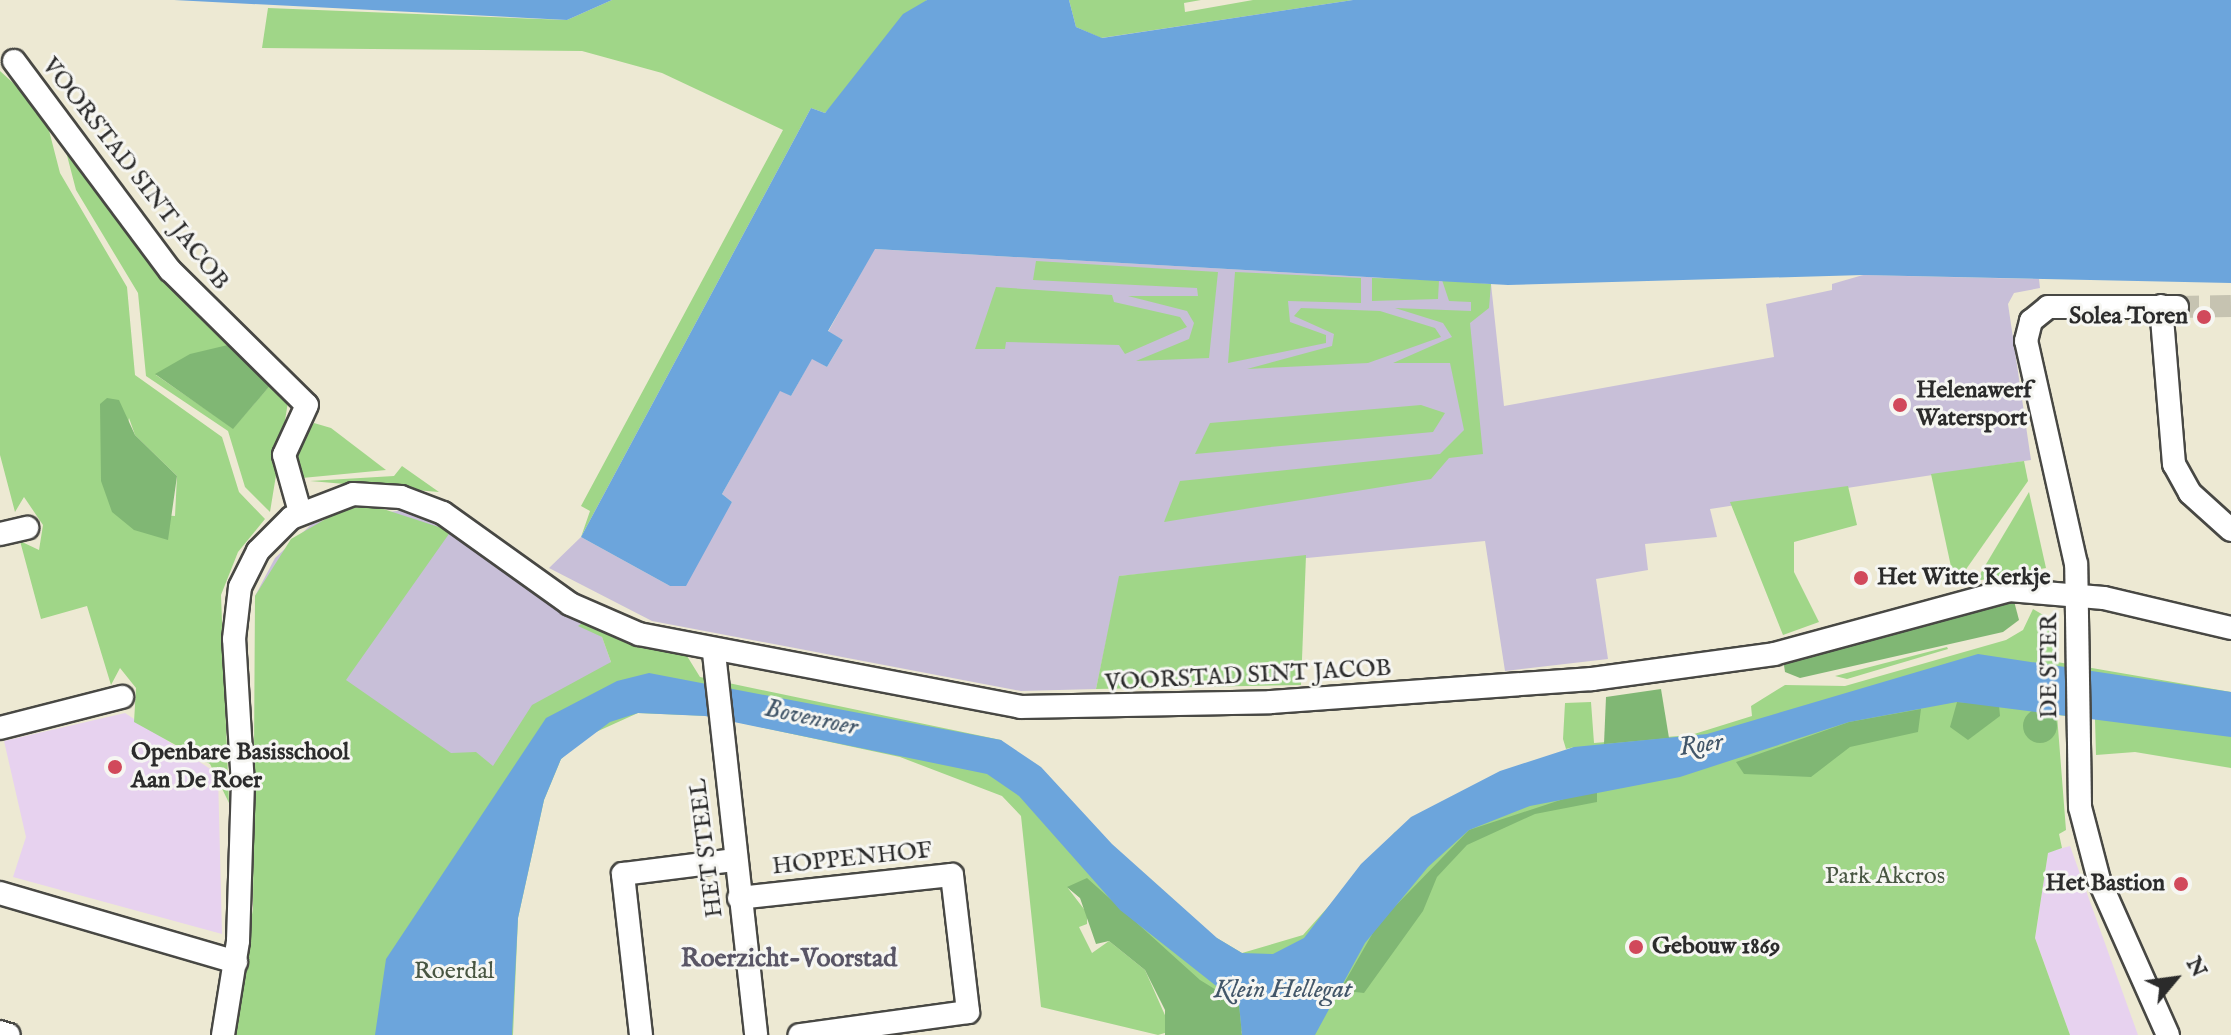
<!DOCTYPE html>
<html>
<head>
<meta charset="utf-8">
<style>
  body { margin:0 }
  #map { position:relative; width:2231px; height:1035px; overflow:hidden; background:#ede9d3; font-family:"IM FELL English",serif }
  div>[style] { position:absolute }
  .built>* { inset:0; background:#e7d2ef }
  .industrial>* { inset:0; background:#c8bfd8 }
  .green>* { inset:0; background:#a0d688 }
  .forest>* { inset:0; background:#80b774 }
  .round { border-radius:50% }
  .water>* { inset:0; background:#6ca5dc }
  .minor-tunnel>* { height:22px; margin-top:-11px; transform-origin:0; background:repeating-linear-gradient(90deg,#c6c3b1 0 22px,transparent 0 33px) }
  .roads { filter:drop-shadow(2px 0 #484844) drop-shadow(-2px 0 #484844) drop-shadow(0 2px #484844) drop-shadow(0 -2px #484844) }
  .minor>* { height:22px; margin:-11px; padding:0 11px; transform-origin:11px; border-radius:11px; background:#fff }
  .dots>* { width:22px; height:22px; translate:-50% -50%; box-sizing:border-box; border:4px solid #f6f6f2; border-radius:50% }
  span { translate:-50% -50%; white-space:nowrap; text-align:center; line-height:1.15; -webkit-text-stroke:6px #f6f6f2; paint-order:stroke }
  .street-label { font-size:24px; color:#2b2b2b }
  .poi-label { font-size:24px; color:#2b2b2b; font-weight:700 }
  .right { translate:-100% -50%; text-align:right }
  .left { translate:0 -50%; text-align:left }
  .park-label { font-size:24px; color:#485642 }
  .water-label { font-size:26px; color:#425669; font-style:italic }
  .neighbourhood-label { font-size:26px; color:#5a5666; font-weight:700 }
  .north { position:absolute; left:2135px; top:939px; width:80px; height:80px; -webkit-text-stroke:6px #f6f6f2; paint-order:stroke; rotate:61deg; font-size:22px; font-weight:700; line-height:32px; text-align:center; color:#2b2b2b }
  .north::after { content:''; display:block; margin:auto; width:28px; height:36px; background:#2b2b2b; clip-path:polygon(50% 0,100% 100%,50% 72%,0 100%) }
</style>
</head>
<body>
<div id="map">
  <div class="built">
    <div style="clip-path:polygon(125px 713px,218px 774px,222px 934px,13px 877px,26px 837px,4px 741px)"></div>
    <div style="clip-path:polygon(2070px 846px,2138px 1035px,2070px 1035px,2035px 938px,2048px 852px)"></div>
  </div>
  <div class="industrial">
    <div style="clip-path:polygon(874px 249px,1491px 284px,1504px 406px,1774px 357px,1766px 304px,1832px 290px,1832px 284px,1863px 275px,2039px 279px,2040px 288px,2014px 293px,2008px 304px,2031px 460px,1710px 509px,1717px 537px,1645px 544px,1648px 570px,1596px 579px,1608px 659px,1505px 671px,1485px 541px,1120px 576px,1096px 689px,1021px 691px,652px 621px,549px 568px,581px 537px,670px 586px,732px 502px,722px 494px,780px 390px,791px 396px,812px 358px,827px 367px,843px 340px,828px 332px)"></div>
    <div style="clip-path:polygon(404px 510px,451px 531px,602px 637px,611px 662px,502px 793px,371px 717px,255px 596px,275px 558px,314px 522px)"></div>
  </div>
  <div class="green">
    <div style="clip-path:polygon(612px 0,927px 0,825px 113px,811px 108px,581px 537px,590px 511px,581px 506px,783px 130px,662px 73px,582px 51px,262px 48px,268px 8px,567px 20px)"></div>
    <div style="clip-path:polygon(1069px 0,1201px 0,1184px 3px,1185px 12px,1253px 0,1353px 0,1101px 38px,1076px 27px)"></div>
    <div style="clip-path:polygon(evenodd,0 71px,44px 111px,60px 173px,127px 287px,135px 375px,222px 437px,239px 492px,265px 519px,238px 552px,221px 595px,229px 803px,210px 764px,134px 722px,136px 688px,120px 668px,111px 685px,87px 606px,41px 619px,20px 541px,39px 550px,43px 525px,24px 497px,15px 512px,0 455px,0 71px,129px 418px,135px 435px,177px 476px,175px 516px,112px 512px,129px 418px)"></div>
    <div style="clip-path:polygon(63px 140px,232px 344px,156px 375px,233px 428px,274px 381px,289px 396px,270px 512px,245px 487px,228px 431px,146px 376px,138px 293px,76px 190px)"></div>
    <div style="clip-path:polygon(1036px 261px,1218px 272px,1209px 358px,1136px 361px,1189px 339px,1194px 323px,1187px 311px,1128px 296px,1198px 296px,1197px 288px,1033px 280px)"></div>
    <div style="clip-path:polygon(1235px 272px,1361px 278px,1361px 303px,1288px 301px,1290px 322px,1326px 335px,1326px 343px,1228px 363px)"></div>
    <div style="clip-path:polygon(1372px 278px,1439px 280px,1438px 299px,1372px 301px)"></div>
    <div style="clip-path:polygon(1442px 280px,1491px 284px,1489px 308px,1470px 323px,1483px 454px,1449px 458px,1431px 479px,1164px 522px,1180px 481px,1440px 454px,1464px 430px,1450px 363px,1393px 363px,1452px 337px,1443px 323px,1395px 308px,1471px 311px,1471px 302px,1449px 301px)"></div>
    <div style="clip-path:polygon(996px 287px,1112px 295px,1114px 302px,1180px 317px,1187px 327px,1125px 354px,1119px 345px,1006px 342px,1005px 349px,975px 349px)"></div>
    <div style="clip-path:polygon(1301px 308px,1380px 311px,1435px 328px,1441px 337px,1368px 363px,1247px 369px,1332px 346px,1334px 334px,1294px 316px)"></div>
    <div style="clip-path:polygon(1421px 405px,1445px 413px,1433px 432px,1195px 454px,1210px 423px)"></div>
    <div style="clip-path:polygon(314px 423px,331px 428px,386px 470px,302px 478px,292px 452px)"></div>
    <div style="clip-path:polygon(2024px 461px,2028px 481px,1955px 585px,1931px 474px)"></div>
    <div style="clip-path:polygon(402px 466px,439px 492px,310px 481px,394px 476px)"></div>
    <div style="clip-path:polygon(1848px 486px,1857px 525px,1794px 542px,1794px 572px,1819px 622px,1783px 635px,1730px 502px)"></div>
    <div style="clip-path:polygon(2029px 492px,2046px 568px,1976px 581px)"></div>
    <div style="clip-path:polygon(374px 506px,451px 531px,346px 680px,451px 753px,476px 752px,493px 766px,532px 705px,611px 662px,602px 637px,578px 626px,584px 622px,687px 656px,700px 677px,1001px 740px,1158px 903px,1242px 953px,1303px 935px,1395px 832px,1574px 747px,1566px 749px,1563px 739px,1565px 703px,1591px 702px,1594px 743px,1691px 735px,1752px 716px,1751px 706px,1785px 685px,1845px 686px,2006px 640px,2023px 630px,2033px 609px,2057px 623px,2057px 662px,2231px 692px,2231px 768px,2135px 752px,2096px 755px,2095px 719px,2057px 715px,2066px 830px,2059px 834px,2062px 848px,2048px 853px,2035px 938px,2070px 1035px,1246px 1035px,1067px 887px,1087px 913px,1087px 924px,1079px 927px,1092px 953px,1109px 941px,1145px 970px,1168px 1022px,1168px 1032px,1158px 1035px,1041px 1007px,1021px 816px,1002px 796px,900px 757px,709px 716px,638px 713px,585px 737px,561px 759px,544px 800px,518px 918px,513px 1035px,234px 1035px,253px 908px,255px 596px,291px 539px,343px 509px)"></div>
    <div style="clip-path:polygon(1306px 555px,1301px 685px,1096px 689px,1119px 576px)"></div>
    <div style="clip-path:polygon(1948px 649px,1847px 679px,1835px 676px,1947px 647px)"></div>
  </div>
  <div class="forest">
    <div style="clip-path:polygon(232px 344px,274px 381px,233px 429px,155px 374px,190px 354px)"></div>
    <div style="clip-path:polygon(107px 398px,119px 400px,135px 435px,177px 476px,168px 540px,134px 530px,112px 512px,101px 481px,100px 404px)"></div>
    <div style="clip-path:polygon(2014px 601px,2019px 620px,2003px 632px,1800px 678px,1785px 672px,1783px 659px)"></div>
    <div style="clip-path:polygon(1661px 689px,1669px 738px,1604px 744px,1606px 697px)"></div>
    <div style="clip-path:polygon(1957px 702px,1999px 705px,2000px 716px,1968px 740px,1950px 727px)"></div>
    <div class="round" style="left:2023px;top:709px;width:34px;height:34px"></div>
    <div style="clip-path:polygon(1921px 709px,1918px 732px,1850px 747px,1811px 777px,1744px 774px,1736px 762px,1849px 722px)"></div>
    <div style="clip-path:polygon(1597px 788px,1597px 802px,1535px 814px,1467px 845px,1437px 877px,1423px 911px,1364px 993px,1346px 991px,1335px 999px,1378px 924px,1469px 830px)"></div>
    <div style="clip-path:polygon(1087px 878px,1200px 980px,1239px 1004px,1242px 1035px,1165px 1035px,1165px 1010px,1145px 970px,1109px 941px,1096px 944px,1080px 898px,1067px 887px)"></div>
  </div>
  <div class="water">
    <div style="clip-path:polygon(174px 0,612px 0,567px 20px)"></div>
    <div style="clip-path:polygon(927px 0,1069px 0,1076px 27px,1102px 38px,1353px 0,2231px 0,2231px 283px,1863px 275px,1508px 285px,875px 249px,828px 331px,843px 340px,827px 367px,812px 359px,791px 396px,780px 391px,722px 494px,732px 502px,686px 586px,670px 586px,581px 537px,811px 108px,825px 113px,903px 14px)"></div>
    <div style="clip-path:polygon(1978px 654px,2231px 692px,2231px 737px,1957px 702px,1849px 722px,1680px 777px,1530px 806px,1469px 830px,1428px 867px,1365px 943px,1315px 1035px,1242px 1035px,1239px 1004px,1120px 910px,1019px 796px,987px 774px,705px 716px,638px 713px,610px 722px,561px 759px,544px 800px,518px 918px,512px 1035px,375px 1035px,386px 959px,546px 718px,617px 681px,649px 673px,1001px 740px,1041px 767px,1112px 844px,1217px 938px,1242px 953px,1273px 954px,1304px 938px,1361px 864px,1411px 817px,1500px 771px,1574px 747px,1707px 734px)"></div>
  </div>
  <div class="minor-tunnel">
    <div style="left:2177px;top:307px;width:54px;rotate:-1.1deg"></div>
  </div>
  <div class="roads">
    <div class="minor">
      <div style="left:14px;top:61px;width:261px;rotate:53.3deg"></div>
      <div style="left:170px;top:270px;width:192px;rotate:44.6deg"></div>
      <div style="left:307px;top:405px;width:55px;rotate:114.7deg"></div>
      <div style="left:284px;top:455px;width:59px;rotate:74.3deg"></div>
      <div style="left:2161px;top:306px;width:159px;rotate:85.3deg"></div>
      <div style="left:2174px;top:464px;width:33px;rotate:61deg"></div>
      <div style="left:2190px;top:493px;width:55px;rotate:42.1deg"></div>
      <div style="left:0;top:534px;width:28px;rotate:-13deg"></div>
      <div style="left:714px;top:653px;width:384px;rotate:83.7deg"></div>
      <div style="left:0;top:728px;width:126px;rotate:-14.3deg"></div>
      <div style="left:0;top:893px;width:246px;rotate:16.3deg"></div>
      <div style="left:739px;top:898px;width:214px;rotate:-6.2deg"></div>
      <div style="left:952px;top:875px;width:138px;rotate:83.3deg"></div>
      <div style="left:968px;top:1012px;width:170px;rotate:172.2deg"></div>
      <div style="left:0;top:1032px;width:9px;rotate:18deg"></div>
      <div style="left:223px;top:1035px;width:95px;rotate:-80.9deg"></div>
      <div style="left:238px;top:941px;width:156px;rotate:-88.2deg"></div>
      <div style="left:243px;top:785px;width:146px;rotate:-93.5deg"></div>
      <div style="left:234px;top:639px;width:52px;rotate:-83.4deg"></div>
      <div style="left:240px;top:587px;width:40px;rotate:-63.4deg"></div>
      <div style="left:258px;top:551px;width:47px;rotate:-45deg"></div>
      <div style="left:291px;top:518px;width:66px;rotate:-21.2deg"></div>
      <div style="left:353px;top:494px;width:48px;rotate:3.6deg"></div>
      <div style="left:401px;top:497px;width:45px;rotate:20.9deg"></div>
      <div style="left:443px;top:513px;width:156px;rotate:35.6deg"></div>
      <div style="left:570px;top:604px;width:75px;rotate:23.5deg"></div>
      <div style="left:639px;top:634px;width:388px;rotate:10.8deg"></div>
      <div style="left:1020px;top:707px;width:251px;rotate:-1.1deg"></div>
      <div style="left:1271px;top:702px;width:322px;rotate:-4.1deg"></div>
      <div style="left:1592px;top:679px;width:184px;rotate:-7.8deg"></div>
      <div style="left:1774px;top:654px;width:244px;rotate:-15.2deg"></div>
      <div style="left:2009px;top:590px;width:95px;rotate:4.8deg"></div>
      <div style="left:2104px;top:598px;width:130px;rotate:13.3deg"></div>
      <div style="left:641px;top:1035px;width:162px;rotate:-96.4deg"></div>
      <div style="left:623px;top:874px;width:112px;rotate:-7.2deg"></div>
      <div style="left:2168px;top:1035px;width:170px;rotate:-114deg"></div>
      <div style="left:2099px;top:880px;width:75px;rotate:-104.6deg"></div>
      <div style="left:2080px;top:807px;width:243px;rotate:-90.9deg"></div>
      <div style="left:2076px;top:564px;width:229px;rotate:-102.6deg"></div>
      <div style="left:2026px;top:341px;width:21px;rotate:-76deg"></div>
      <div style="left:2031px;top:321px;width:22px;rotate:-39deg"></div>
      <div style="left:2048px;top:307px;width:129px"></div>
    </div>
  </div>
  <div class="dots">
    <div style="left:2204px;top:317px;background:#d1495b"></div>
    <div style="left:1900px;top:405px;background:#d1495b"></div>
    <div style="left:1861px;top:578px;background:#d1495b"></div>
    <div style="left:115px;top:767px;background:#d1495b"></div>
    <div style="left:2181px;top:884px;background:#d1495b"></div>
    <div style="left:1636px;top:947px;background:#d1495b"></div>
  </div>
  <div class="street-label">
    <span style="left:135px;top:174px;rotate:52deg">VOORSTAD SINT JACOB</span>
    <span style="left:2050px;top:666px;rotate:-90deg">DE STER</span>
    <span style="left:1248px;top:676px;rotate:-3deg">VOORSTAD SINT JACOB</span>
    <span style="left:707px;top:848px;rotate:-97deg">HET STEEL</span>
    <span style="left:852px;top:859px;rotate:-6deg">HOPPENHOF</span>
  </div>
  <div class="poi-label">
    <span class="right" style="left:2188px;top:317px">Solea Toren</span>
    <span class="left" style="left:1916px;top:405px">Helenawerf<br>Watersport</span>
    <span class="left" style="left:1877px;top:578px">Het Witte Kerkje</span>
    <span class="left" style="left:131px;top:767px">Openbare Basisschool<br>Aan De Roer</span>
    <span class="right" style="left:2165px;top:884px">Het Bastion</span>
    <span class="left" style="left:1652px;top:947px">Gebouw 1869</span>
  </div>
  <div class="park-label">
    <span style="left:1885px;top:877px">Park Akcros</span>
    <span style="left:454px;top:972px">Roerdal</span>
  </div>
  <div class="water-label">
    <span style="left:811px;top:718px;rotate:12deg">Bovenroer</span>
    <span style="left:1701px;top:745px;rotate:-8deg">Roer</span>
    <span style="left:1283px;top:990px">Klein Hellegat</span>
  </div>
  <div class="neighbourhood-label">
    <span style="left:789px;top:959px">Roerzicht-Voorstad</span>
  </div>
  <div class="north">N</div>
</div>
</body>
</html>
